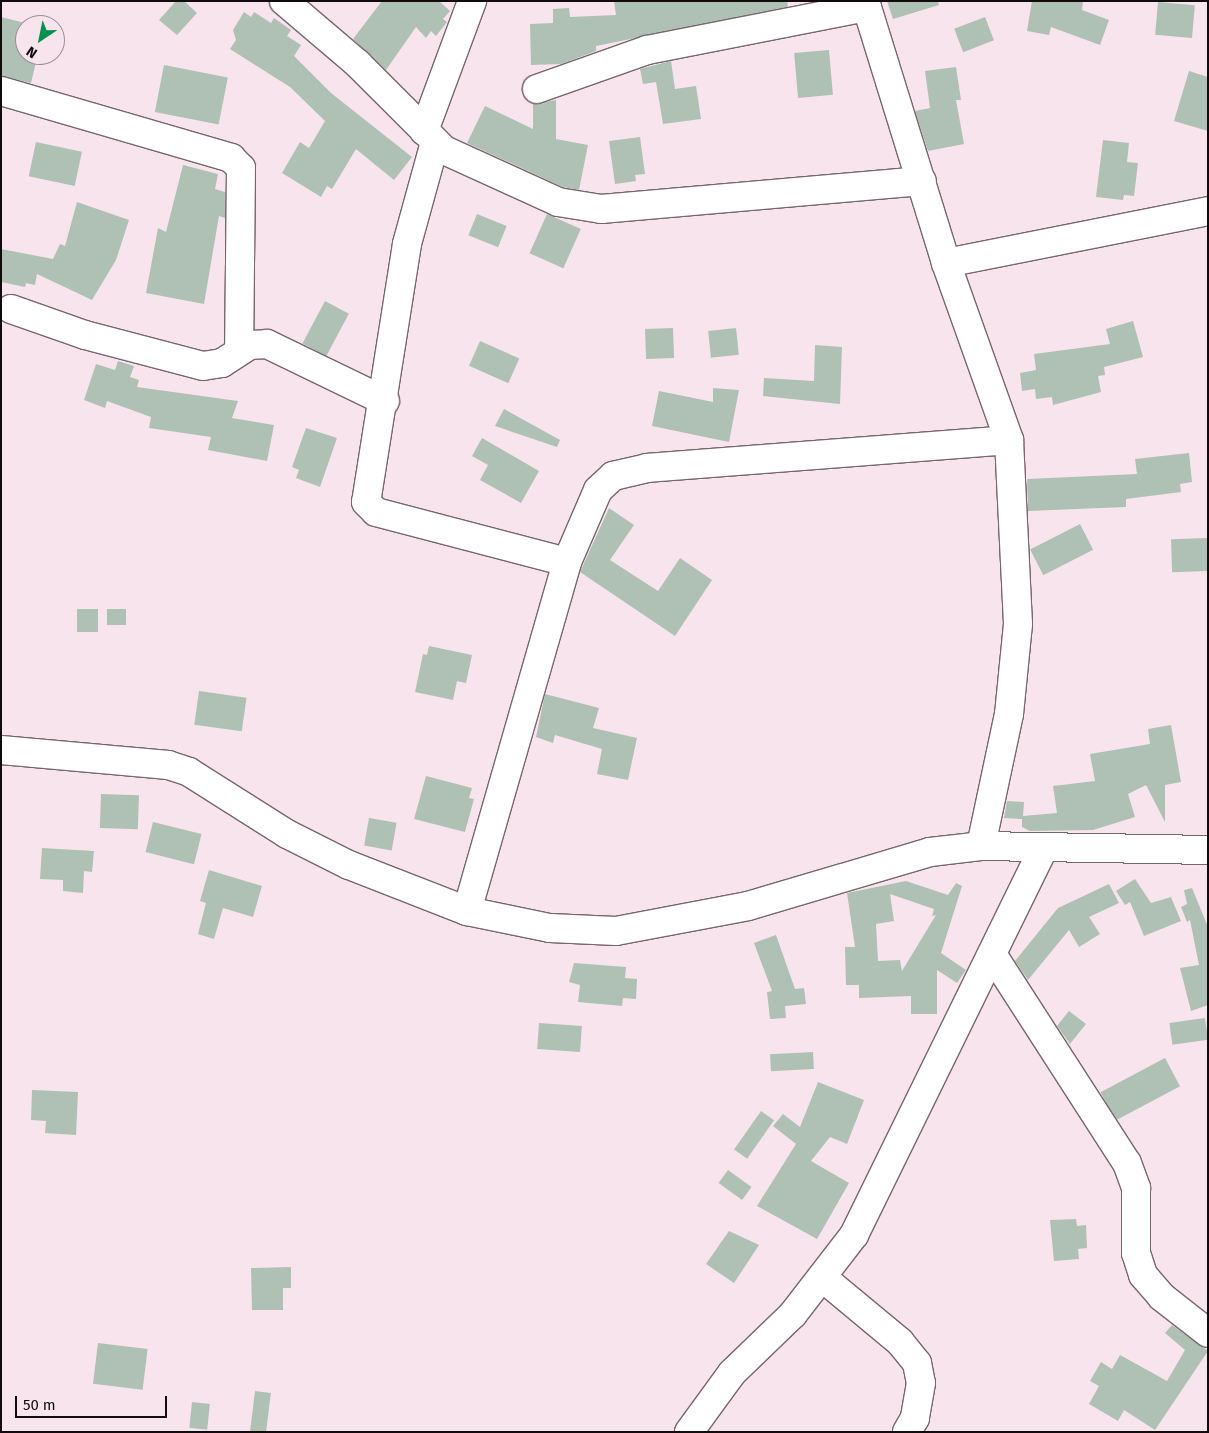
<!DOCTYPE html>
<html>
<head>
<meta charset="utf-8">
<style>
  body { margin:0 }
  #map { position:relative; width:1209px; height:1433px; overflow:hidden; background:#f8e4ed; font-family:"Fira Sans",sans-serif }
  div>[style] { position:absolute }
  .building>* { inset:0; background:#afc1b4; transform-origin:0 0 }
  .roads { filter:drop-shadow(1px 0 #78666e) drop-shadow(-1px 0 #78666e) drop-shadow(0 1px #78666e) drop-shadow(0 -1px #78666e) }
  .minor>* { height:28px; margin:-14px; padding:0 14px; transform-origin:14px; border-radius:14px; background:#fff }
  span { translate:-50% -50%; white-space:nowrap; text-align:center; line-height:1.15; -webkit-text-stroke:4px #f8e4ed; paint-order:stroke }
  .frame { position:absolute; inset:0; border:2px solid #110b0e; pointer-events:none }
  .north { position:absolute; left:15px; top:15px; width:50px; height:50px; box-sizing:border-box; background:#f8e4ed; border:1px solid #9c8d94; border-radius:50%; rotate:214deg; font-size:14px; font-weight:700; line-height:20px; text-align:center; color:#110b0e }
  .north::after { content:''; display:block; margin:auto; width:18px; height:22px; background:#009151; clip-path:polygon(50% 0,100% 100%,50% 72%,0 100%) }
  .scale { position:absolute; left:15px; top:1396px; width:152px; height:22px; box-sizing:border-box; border:2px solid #110b0e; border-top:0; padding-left:6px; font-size:15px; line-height:18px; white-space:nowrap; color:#110b0e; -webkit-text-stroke:4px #f8e4ed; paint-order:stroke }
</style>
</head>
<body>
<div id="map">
  <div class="building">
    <div style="clip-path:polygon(176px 1px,184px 1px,197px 13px,177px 35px,159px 20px)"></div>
    <div style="clip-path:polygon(382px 1px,439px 1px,450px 11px,443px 19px,447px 22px,436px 36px,431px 31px,426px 38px,416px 27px,386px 70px,353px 39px)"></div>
    <div style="clip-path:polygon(614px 1px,787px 1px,788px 7px,596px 46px,596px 51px,561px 64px,531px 65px,530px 24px,553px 23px,553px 9px,569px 8px,570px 17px,616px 15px)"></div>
    <div style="clip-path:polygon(887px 1px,938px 1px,939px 5px,893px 19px)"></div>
    <div style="clip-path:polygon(1032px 1px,1083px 1px,1082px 10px,1109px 20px,1100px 45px,1051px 27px,1049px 35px,1027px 31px)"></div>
    <div style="left:1158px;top:2px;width:37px;height:33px;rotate:5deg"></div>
    <div style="clip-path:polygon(244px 12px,251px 17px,254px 12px,271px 23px,274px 18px,291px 30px,287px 36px,301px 45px,294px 56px,331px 93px,412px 157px,394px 180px,356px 149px,332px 189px,327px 186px,321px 197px,282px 173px,300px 142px,309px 148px,325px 121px,290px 87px,230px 49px,236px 40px,233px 30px)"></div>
    <div style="clip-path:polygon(1px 17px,25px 23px,25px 55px,37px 58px,31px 83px,1px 76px)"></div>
    <div style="left:985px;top:17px;width:25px;height:33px;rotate:69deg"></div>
    <div style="left:829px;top:50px;width:45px;height:35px;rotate:85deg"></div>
    <div style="clip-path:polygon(671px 61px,675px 89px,696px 86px,701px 119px,663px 124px,656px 82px,643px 84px,640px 69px)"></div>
    <div style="left:164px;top:65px;width:65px;height:48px;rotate:11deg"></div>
    <div style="clip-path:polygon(956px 67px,961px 100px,956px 100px,964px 144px,928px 151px,915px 111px,930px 108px,925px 71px)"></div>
    <div style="clip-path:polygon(1189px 71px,1208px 77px,1208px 131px,1174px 121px)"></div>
    <div style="clip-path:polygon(556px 100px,556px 139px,588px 145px,579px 190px,563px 187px,467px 143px,485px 106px,533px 129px,533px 104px)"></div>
    <div style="clip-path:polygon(640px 137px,645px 174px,635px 175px,636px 181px,615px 184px,609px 141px)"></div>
    <div style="clip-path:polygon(1103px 140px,1129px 143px,1127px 162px,1138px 163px,1134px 196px,1124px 195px,1123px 200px,1096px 197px)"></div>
    <div style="left:36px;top:142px;width:47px;height:35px;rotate:12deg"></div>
    <div style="clip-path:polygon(183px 165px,218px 174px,215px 189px,225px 192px,225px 218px,219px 216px,204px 304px,146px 293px,158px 228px,166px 232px)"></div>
    <div style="clip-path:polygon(77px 202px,129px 220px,116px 260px,92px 300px,37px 274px,35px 285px,26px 283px,25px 287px,1px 282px,1px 249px,53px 259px,60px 244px,65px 246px)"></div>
    <div style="left:477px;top:214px;width:32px;height:23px;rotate:22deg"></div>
    <div style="left:547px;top:214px;width:37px;height:43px;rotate:24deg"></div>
    <div style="left:325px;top:301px;width:27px;height:48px;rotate:28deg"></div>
    <div style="clip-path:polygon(1133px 321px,1143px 357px,1104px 367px,1105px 375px,1098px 376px,1101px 392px,1053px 405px,1052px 397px,1036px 399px,1035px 389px,1022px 391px,1020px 373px,1036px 370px,1034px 354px,1110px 344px,1106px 329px)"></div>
    <div style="left:673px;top:328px;width:30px;height:28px;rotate:88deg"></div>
    <div style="left:736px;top:328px;width:27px;height:28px;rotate:84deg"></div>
    <div style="left:480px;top:341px;width:43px;height:27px;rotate:24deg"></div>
    <div style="clip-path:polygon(815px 345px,842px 347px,840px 404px,763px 396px,764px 378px,814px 381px)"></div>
    <div style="clip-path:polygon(118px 361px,134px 366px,130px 377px,139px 380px,137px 387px,238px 401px,232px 418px,274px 425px,267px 461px,208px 450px,211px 437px,149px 428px,151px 417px,107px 401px,105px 408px,84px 400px,96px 364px,115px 370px)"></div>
    <div style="clip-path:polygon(713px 388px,739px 390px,729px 442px,652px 426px,659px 391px,713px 402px)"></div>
    <div style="clip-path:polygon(504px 409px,560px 440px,557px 447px,495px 426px)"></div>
    <div style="clip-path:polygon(306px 428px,337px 438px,320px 487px,296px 478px,299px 470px,292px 467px)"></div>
    <div style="clip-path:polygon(482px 438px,539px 471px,521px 503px,480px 480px,488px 465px,472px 456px)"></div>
    <div style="clip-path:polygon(1189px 453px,1192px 482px,1180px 484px,1181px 492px,1126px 499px,1126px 507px,1028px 511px,1027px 479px,1137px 474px,1135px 459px)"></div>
    <div style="clip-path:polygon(609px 508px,634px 525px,610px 560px,658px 591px,680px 558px,712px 580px,675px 636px,580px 572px)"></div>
    <div style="left:1080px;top:524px;width:29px;height:56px;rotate:63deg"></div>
    <div style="left:1207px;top:538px;width:33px;height:36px;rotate:88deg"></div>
    <div style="left:77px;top:609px;width:21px;height:23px"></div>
    <div style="left:107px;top:609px;width:19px;height:16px"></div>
    <div style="clip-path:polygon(429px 646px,472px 655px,466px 683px,457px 681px,453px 700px,415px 692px,423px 654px,427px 655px)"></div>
    <div style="left:199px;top:691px;width:48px;height:34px;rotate:8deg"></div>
    <div style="clip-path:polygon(545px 694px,599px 708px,593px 728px,637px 738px,628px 780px,597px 774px,602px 749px,555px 735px,553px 743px,536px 737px)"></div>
    <div style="clip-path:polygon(1171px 725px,1181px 782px,1165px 785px,1165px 822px,1146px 785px,1128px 794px,1135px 817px,1093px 830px,1030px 831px,1022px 827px,1022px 819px,1004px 818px,1007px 801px,1024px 802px,1023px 816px,1057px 813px,1053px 786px,1095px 781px,1090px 754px,1150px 744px,1148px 729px)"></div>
    <div style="clip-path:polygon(426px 776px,472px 788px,469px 798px,474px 799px,465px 832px,414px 819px)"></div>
    <div style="left:101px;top:794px;width:38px;height:34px;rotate:2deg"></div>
    <div style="left:369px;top:818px;width:28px;height:28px;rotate:10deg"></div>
    <div style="left:153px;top:822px;width:50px;height:31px;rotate:14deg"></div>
    <div style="clip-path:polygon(42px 848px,94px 851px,92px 872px,84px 871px,83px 893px,63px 891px,63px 880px,40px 879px)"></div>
    <div style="clip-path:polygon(209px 870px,262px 886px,253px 917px,223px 908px,214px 939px,198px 934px,206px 903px,200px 901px)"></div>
    <div style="clip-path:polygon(1135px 879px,1151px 903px,1171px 897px,1181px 921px,1144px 936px,1130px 902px,1125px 905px,1116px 891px)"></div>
    <div style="clip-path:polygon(evenodd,906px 881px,948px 895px,956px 883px,962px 886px,941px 953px,966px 970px,957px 983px,937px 970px,937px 1014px,911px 1014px,911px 996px,859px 998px,859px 985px,846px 985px,845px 947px,855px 947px,847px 893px,906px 881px,890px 894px,934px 909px,932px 916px,936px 915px,902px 971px,900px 960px,878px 961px,876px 924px,894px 921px,890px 894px)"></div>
    <div style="clip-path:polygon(1109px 884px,1119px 903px,1089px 917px,1100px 934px,1079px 947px,1069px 930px,1028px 980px,1015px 961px,1058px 908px)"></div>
    <div style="clip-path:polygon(1192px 888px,1208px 927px,1208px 1005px,1191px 1011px,1180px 968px,1199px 965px,1190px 920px,1187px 922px,1181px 907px,1187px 904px,1184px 890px)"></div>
    <div style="clip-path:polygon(776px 935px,795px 989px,804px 988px,806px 1004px,785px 1006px,786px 1018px,770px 1019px,767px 992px,772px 991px,754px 943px)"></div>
    <div style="clip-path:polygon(574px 963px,626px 967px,625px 978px,637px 979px,636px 999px,623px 998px,622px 1006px,578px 1002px,580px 985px,569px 982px)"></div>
    <div style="clip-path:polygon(1069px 1011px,1086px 1024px,1070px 1044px,1057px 1026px)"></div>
    <div style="left:1205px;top:1018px;width:22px;height:36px;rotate:82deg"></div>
    <div style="left:539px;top:1023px;width:43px;height:26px;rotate:4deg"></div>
    <div style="left:813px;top:1052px;width:17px;height:43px;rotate:87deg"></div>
    <div style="left:1165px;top:1058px;width:32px;height:73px;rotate:62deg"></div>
    <div style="clip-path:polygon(818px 1082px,864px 1100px,847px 1144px,830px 1137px,811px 1161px,849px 1183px,817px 1239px,757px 1206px,796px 1144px,773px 1126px,783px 1114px,800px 1127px)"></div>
    <div style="clip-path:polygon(32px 1090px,78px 1092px,76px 1135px,45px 1133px,46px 1121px,31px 1120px)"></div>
    <div style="left:761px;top:1111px;width:16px;height:47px;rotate:35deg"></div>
    <div style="left:728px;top:1170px;width:29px;height:16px;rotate:36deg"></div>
    <div style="clip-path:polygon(1076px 1219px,1077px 1226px,1086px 1225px,1087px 1248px,1078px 1249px,1079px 1259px,1054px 1261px,1050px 1220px)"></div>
    <div style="clip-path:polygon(729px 1231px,759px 1245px,734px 1283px,706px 1264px)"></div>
    <div style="clip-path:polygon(291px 1267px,291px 1288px,283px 1288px,283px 1310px,252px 1310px,251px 1268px)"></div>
    <div style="clip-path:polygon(1172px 1325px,1208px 1351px,1155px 1430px,1124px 1410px,1118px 1421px,1089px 1404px,1099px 1386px,1090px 1381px,1101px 1362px,1112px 1369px,1120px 1355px,1167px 1381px,1185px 1350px,1165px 1333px)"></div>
    <div style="left:98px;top:1343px;width:50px;height:41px;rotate:7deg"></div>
    <div style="left:255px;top:1391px;width:16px;height:41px;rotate:7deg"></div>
    <div style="left:192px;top:1402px;width:18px;height:26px;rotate:6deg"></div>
  </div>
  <div class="roads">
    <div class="minor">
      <div style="left:284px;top:1px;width:97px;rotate:40.4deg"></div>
      <div style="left:358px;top:64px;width:122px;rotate:45deg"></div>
      <div style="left:444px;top:150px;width:125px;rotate:24.5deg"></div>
      <div style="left:558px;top:202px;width:44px;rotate:9.2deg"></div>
      <div style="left:601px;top:209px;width:322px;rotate:-5deg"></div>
      <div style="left:865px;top:1px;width:274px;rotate:72.8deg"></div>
      <div style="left:946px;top:263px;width:188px;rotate:70.4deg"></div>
      <div style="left:1009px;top:440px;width:184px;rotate:87.2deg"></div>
      <div style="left:1018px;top:624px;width:90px;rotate:95.7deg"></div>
      <div style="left:1009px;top:714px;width:135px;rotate:102deg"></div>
      <div style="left:537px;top:89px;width:117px;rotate:-19.5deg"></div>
      <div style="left:647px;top:50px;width:224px;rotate:-11.1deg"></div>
      <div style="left:1px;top:91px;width:240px;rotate:16.2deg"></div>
      <div style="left:231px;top:158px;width:14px;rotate:45deg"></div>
      <div style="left:241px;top:168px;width:183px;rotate:90.6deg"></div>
      <div style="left:424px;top:131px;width:139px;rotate:-69.7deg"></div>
      <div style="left:435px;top:142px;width:106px;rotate:105.4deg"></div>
      <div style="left:407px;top:244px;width:261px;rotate:99deg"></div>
      <div style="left:366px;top:502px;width:14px;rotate:45deg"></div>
      <div style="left:376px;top:512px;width:197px;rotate:14.7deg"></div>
      <div style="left:946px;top:263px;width:267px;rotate:-11.2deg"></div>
      <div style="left:11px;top:309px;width:78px;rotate:19.4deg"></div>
      <div style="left:85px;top:335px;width:122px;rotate:14.7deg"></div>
      <div style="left:203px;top:366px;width:19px;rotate:-9deg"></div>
      <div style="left:222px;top:363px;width:33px;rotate:-33deg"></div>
      <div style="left:250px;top:345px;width:17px;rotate:-3deg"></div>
      <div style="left:267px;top:344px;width:131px;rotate:25.8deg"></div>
      <div style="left:1px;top:750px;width:168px;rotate:5.1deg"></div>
      <div style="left:168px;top:765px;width:22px;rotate:18deg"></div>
      <div style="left:189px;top:772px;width:116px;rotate:32.3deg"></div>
      <div style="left:287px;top:834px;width:69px;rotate:26.6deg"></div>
      <div style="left:349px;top:865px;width:127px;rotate:21.3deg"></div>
      <div style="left:467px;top:911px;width:85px;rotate:11.6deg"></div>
      <div style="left:550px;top:928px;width:66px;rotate:2.6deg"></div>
      <div style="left:616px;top:931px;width:134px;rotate:-10.7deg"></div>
      <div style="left:748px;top:906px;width:190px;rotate:-16.5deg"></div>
      <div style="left:930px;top:852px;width:51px;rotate:-6.7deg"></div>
      <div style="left:981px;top:846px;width:227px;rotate:1deg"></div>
      <div style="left:467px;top:911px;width:363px;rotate:-74deg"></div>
      <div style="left:567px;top:562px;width:78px;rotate:-66.7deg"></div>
      <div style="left:598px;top:490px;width:21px;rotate:-43deg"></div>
      <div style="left:613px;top:476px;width:35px;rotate:-13deg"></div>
      <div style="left:647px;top:468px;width:363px;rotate:-4.4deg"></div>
      <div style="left:994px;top:957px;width:245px;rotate:57.2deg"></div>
      <div style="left:1127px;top:1163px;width:27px;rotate:70deg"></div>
      <div style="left:1136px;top:1188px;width:65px;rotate:90deg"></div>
      <div style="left:1136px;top:1253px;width:23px;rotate:72deg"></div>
      <div style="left:1143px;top:1275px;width:29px;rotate:49deg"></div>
      <div style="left:1162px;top:1297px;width:58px;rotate:38deg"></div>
      <div style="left:823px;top:1278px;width:100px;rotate:39.7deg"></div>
      <div style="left:900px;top:1342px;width:27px;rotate:51deg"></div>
      <div style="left:917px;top:1363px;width:20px;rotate:79deg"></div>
      <div style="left:921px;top:1383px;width:36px;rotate:100deg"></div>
      <div style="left:915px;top:1418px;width:16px;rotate:120deg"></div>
      <div style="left:689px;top:1432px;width:73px;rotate:-53.9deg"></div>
      <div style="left:732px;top:1373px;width:85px;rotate:-44deg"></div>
      <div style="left:793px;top:1314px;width:100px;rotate:-52.3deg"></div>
      <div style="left:854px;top:1235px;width:430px;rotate:-63.9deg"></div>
    </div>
  </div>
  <div class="frame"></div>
  <div class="north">N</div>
  <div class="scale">50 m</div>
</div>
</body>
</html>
